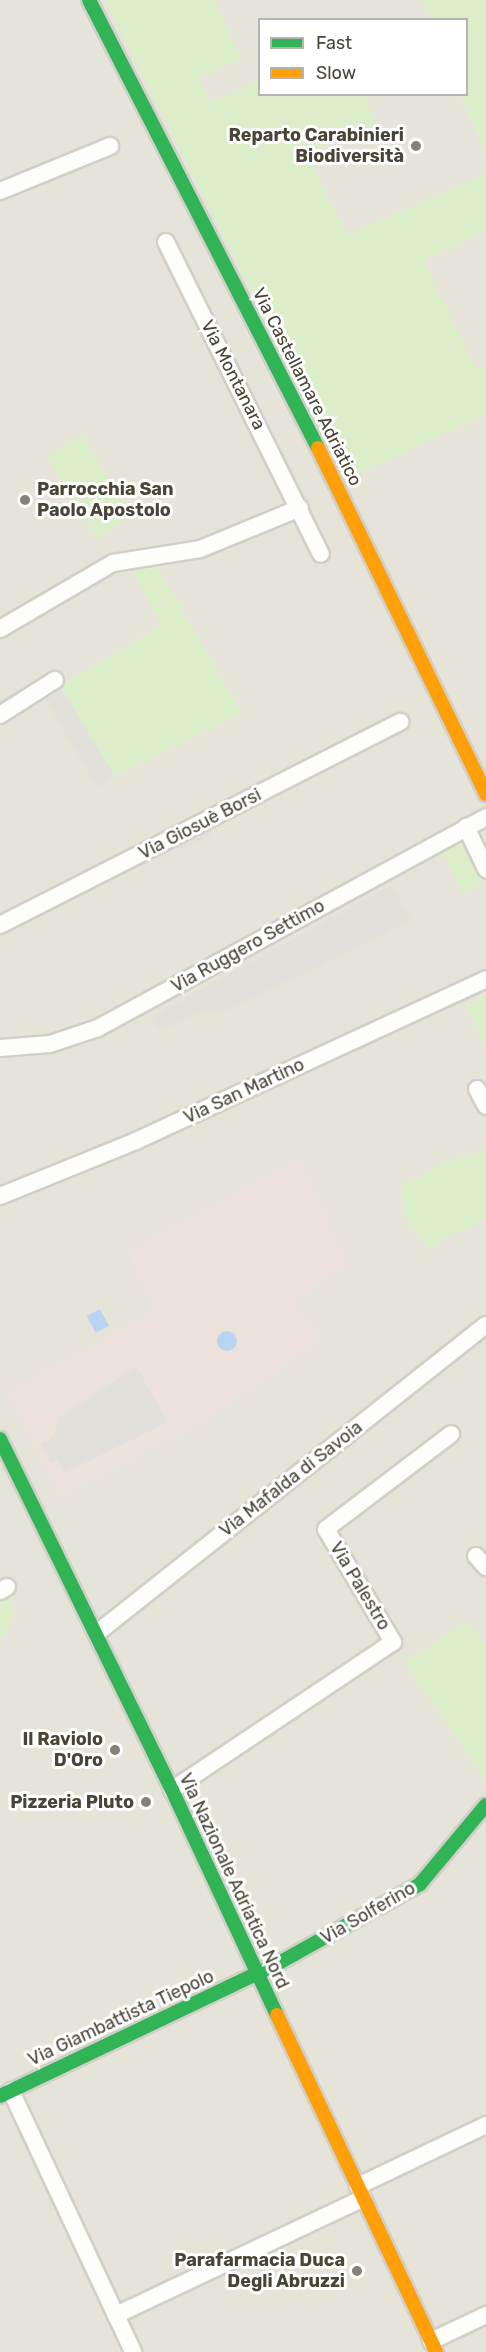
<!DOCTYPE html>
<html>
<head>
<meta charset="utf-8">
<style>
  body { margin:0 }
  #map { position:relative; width:486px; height:2352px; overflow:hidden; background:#f2f1eb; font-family:Rubik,sans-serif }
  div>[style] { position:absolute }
  .residential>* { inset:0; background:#e6e4d8 }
  .medical>* { inset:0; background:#ede2db }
  .green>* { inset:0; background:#dbeec9; transform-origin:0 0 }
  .parking>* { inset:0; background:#e1e0da; transform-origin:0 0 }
  .water>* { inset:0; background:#b9d4f2; transform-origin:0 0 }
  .round { border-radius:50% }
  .roads { filter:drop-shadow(2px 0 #d0cfc8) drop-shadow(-2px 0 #d0cfc8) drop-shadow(0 2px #d0cfc8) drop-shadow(0 -2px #d0cfc8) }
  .street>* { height:16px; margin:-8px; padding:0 8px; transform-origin:8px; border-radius:8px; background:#fdfdfc }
  .fast>* { height:14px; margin:-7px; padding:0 7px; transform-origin:7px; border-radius:7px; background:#30b455 }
  .slow>* { height:14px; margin:-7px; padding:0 7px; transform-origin:7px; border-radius:7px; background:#ff9f0a }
  .dots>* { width:16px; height:16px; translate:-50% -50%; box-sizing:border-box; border:3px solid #fff; border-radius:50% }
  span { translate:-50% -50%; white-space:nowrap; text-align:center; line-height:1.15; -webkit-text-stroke:6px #fff; paint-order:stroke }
  .poi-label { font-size:18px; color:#494436; font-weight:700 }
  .right { translate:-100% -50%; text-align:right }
  .left { translate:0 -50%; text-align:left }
  .street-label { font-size:18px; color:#494436 }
  .legend { position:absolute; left:258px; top:18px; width:210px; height:78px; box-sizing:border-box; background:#fff; border:2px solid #b6b4af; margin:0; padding:8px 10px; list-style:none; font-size:18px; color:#494436 }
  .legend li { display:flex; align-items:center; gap:12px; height:30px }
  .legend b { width:30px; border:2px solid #b6b4af }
</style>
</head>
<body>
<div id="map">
  <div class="residential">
    <div style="clip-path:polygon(0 0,422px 0,430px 19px,260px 20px,260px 94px,461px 95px,486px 154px,486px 2352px,0 2352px)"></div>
  </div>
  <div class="medical">
    <div style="clip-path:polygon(297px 1161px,347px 1263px,291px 1303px,320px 1339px,201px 1423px,60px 1495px,9px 1393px,158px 1311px,132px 1262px,132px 1251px)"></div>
  </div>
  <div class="green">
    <div style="clip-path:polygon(105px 0,214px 0,241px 59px,199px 77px,210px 103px,259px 80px,260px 94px,364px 95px,377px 124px,306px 153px,347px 235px,486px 174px,486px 231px,423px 261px,477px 371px,486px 367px,486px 414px,346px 480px)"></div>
    <div style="clip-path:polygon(422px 0,486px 0,486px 154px,461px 95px,466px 94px,466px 20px,430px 19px)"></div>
    <div style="left:83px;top:435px;width:95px;height:42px;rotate:59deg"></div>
    <div style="clip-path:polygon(156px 565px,242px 713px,114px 777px,60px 686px,162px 625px,130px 566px)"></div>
    <div style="clip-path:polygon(460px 843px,465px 843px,483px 878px,478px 887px,462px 893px,443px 852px)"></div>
    <div style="clip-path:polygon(486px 996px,486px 1047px,465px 1005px)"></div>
    <div style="clip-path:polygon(486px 1150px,486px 1218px,475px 1226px,445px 1236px,431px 1251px,407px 1221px,400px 1183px,418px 1178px,442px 1163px)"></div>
    <div style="clip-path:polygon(0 1578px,10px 1595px,13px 1611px,10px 1626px,0 1641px)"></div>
    <div style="clip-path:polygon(468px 1621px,486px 1645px,486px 1782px,404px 1662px)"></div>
  </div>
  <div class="parking">
    <div style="left:62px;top:689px;width:102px;height:20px;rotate:59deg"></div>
    <div style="left:206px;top:824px;width:12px;height:154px;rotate:66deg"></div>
    <div style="clip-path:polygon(391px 885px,412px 921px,226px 1011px,200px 1013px,160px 1031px,151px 1017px)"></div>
    <div style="clip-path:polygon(136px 1366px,168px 1422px,64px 1473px,57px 1460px,50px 1463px,41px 1444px,53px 1437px,60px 1416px)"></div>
  </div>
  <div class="water">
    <div style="left:100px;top:1309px;width:19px;height:15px;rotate:62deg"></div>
    <div class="round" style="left:217px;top:1331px;width:20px;height:20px"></div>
  </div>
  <div class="roads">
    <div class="street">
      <div style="left:0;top:191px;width:119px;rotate:-22.2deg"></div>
      <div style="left:166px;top:242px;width:348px;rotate:63.6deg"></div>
      <div style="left:0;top:629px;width:131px;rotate:-30.3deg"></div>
      <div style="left:113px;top:563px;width:88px;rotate:-9.1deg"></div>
      <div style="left:200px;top:549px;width:108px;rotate:-22.3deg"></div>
      <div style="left:0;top:715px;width:65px;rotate:-32.5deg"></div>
      <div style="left:466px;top:827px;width:47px;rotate:64.5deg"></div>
      <div style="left:0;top:925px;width:449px;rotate:-26.9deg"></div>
      <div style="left:0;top:1048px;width:50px;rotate:-4.6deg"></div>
      <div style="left:50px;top:1044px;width:51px;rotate:-18.4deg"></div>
      <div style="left:98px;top:1028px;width:442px;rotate:-28.5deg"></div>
      <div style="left:477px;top:1089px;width:19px;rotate:62deg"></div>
      <div style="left:0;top:1196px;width:147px;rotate:-22deg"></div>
      <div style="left:136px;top:1141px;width:386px;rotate:-24.8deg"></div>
      <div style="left:476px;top:1556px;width:15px;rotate:48deg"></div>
      <div style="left:0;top:1591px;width:8px;rotate:-30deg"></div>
      <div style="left:97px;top:1633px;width:496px;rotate:-38.4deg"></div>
      <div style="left:172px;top:1790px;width:266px;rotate:-33.8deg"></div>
      <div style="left:393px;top:1642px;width:131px;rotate:-120.7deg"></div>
      <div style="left:326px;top:1529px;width:157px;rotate:-37.2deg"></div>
      <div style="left:11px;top:2091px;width:288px;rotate:64.9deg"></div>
      <div style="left:358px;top:2186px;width:142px;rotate:-25.5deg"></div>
      <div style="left:116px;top:2315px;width:273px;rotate:-25.3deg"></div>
      <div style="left:431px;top:2341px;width:61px;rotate:-25.3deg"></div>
    </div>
    <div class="fast">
      <div style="left:89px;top:0;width:503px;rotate:62.93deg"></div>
      <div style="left:0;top:1439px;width:391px;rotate:63.9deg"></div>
      <div style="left:172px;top:1790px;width:248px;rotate:65deg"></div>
      <div style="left:0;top:2096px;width:307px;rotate:-25.5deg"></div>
      <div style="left:277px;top:1964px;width:164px;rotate:-29.2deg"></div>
      <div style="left:420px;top:1884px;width:103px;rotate:-50.1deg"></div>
    </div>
    <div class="slow">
      <div style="left:318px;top:448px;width:385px;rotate:64.1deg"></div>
      <div style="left:277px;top:2015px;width:373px;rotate:64.7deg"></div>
    </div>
  </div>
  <div class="dots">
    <div style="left:416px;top:146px;background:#848175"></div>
    <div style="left:25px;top:500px;background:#848175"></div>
    <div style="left:115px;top:1750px;background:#848175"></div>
    <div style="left:146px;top:1802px;background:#848175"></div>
    <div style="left:357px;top:2271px;background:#848175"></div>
  </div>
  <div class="poi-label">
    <span class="right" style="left:404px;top:146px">Reparto Carabinieri<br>Biodiversità</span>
    <span class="left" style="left:37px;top:500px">Parrocchia San<br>Paolo Apostolo</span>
    <span class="right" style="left:103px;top:1750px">Il Raviolo<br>D'Oro</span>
    <span class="right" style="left:134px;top:1802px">Pizzeria Pluto</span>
    <span class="right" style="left:345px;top:2271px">Parafarmacia Duca<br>Degli Abruzzi</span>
  </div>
  <div class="street-label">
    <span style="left:233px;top:375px;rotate:63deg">Via Montanara</span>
    <span style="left:307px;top:387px;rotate:63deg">Via Castellamare Adriatico</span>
    <span style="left:200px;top:824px;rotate:-27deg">Via Giosuè Borsi</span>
    <span style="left:248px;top:946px;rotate:-29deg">Via Ruggero Settimo</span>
    <span style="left:244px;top:1091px;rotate:-25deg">Via San Martino</span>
    <span style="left:291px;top:1479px;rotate:-38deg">Via Mafalda di Savoia</span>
    <span style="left:360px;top:1586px;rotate:59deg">Via Palestro</span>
    <span style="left:234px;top:1881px;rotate:65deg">Via Nazionale Adriatica Nord</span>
    <span style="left:368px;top:1913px;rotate:-30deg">Via Solferino</span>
    <span style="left:121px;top:2018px;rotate:-25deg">Via Giambattista Tiepolo</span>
  </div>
  <ul class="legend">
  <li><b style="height:8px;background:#30b455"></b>Fast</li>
  <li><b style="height:8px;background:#ff9f0a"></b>Slow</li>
  </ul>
</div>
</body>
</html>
